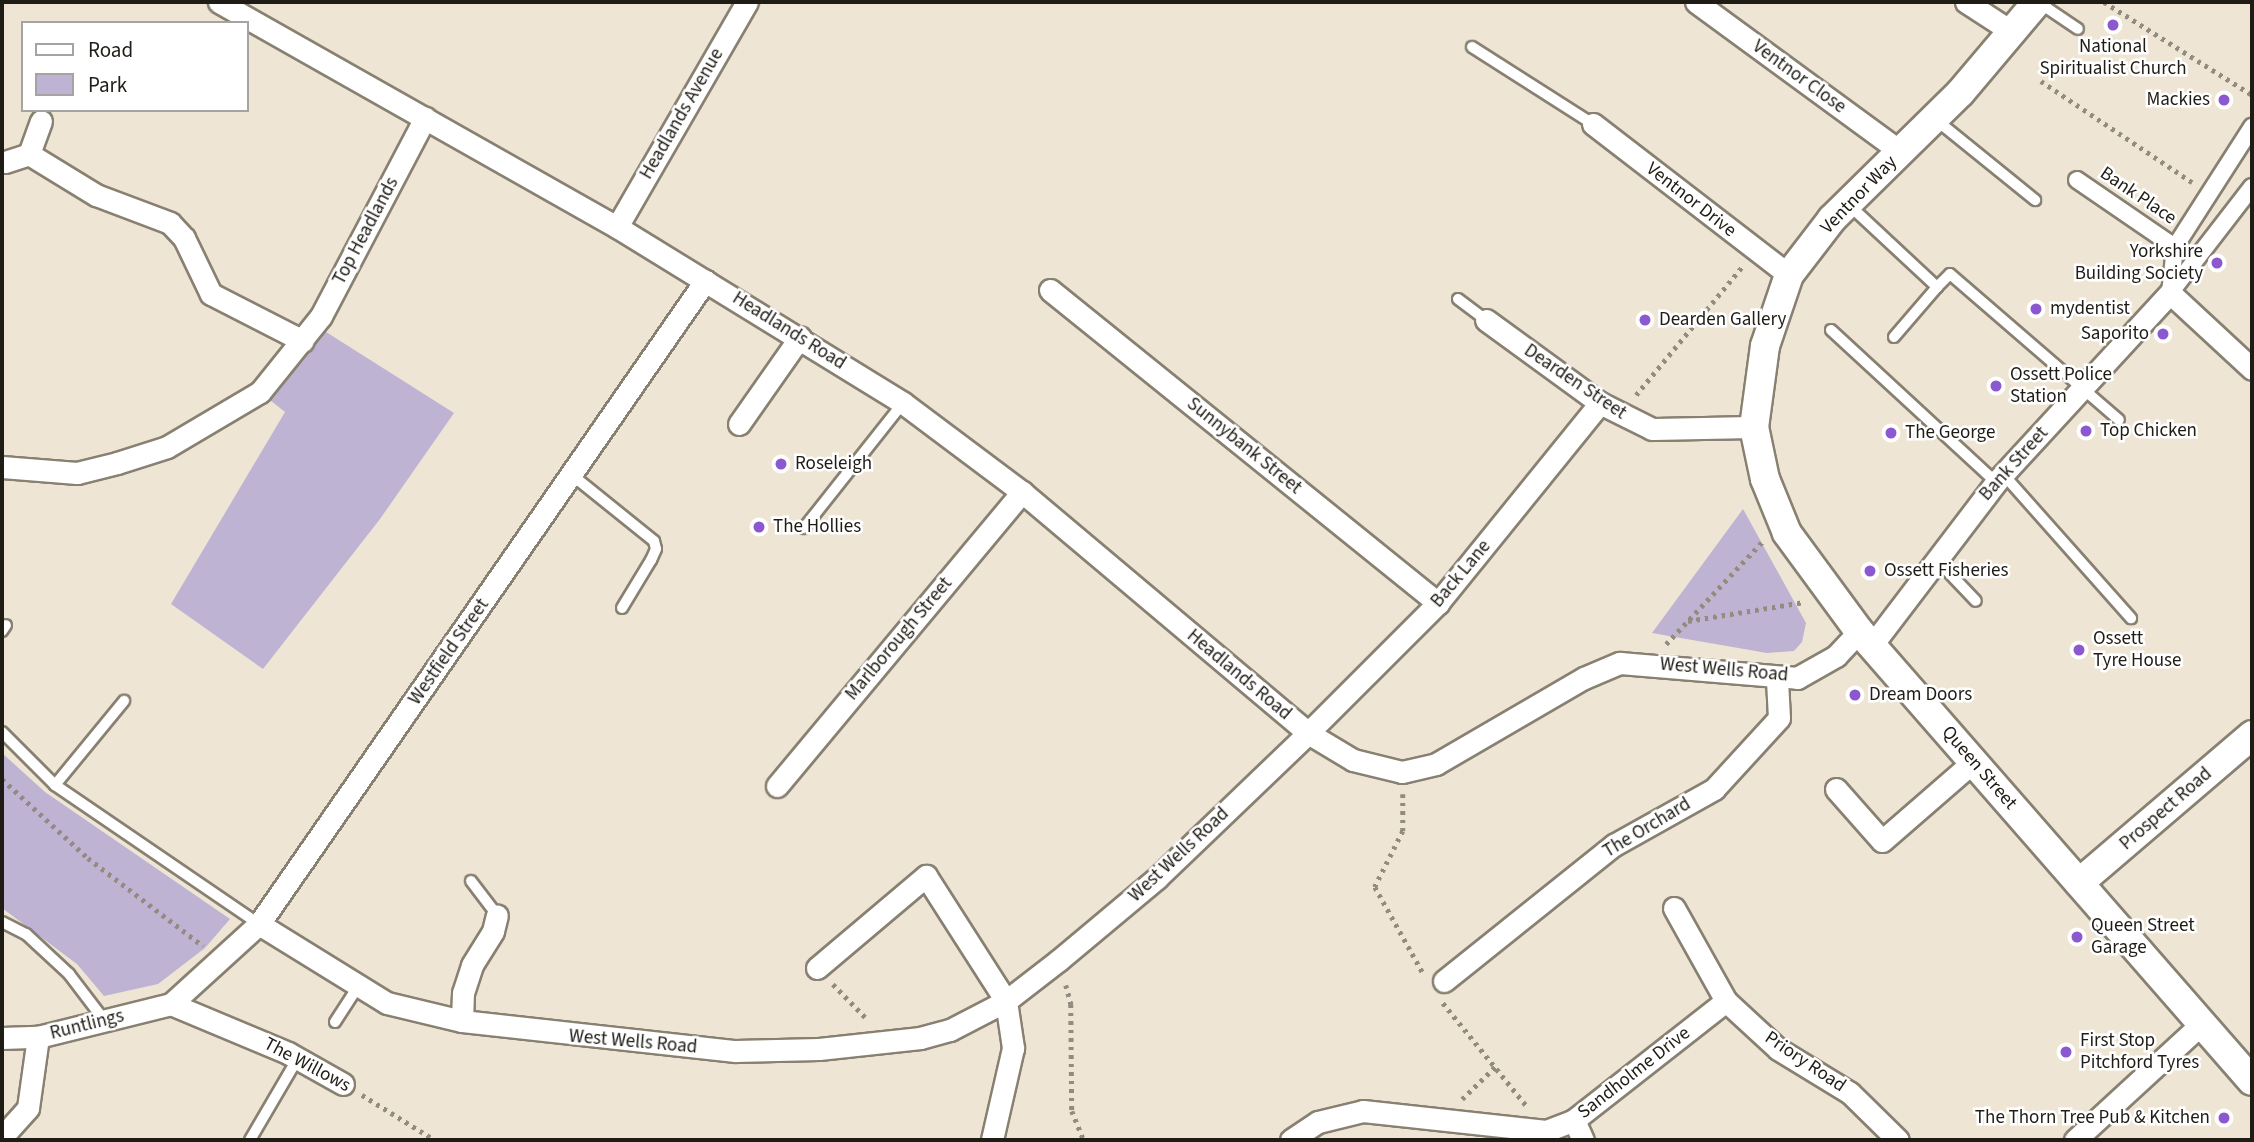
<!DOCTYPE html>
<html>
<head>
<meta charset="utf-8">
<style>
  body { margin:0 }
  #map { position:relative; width:2254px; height:1142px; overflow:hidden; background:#eee5d5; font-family:"Source Sans 3",sans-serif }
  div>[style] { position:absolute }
  .green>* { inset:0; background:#beb3d3 }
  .path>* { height:4.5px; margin-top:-2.25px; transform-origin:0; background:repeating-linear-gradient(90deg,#928c80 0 3.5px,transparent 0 8.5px) }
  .roads { filter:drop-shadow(2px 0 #888071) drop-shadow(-2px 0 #888071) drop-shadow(0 2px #888071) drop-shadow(0 -2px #888071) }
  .service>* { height:10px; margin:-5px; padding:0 5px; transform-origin:5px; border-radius:5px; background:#fff }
  .pedestrian>* { height:16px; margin:-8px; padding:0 8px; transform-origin:8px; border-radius:8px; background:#fff }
  .minor>* { height:21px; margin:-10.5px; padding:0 10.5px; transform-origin:10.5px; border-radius:10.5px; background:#fff }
  .tertiary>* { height:28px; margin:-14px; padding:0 14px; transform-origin:14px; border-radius:14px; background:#fff }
  .dots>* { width:19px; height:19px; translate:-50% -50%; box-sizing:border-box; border:4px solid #fff; border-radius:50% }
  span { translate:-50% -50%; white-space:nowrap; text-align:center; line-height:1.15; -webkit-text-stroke:5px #fff; paint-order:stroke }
  .poi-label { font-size:19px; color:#1f1c16 }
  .right { translate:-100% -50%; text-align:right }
  .left { translate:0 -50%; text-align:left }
  .street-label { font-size:19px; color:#1f1c16 }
  .frame { position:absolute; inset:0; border:4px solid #1f1c16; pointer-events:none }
  .legend { position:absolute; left:21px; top:21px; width:228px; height:91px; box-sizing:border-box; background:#fff; border:2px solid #a5a4a2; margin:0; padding:9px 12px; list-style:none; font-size:21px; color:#1f1c16 }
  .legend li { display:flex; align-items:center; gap:14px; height:35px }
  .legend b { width:35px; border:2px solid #a5a4a2 }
</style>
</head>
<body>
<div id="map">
  <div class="green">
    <div style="clip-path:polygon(315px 325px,454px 413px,380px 519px,263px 669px,171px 604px,285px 412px,260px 392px)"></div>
    <div style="clip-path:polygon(1743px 509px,1806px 623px,1802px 642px,1794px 651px,1767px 653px,1652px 633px)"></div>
    <div style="clip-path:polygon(2px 753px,45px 792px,230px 919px,205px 948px,158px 984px,104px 996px,77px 964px,2px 908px)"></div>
  </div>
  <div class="path">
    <div style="left:2104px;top:2px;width:175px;rotate:32.1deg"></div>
    <div style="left:2041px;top:81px;width:182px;rotate:33.8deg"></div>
    <div style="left:1636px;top:395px;width:166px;rotate:-50.4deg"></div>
    <div style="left:1688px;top:621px;width:118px;rotate:-9.3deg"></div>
    <div style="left:1666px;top:644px;width:141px;rotate:-46.7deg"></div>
    <div style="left:2px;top:779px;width:117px;rotate:42.6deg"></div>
    <div style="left:88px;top:858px;width:145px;rotate:37.4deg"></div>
    <div style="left:1403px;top:794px;width:37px;rotate:90deg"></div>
    <div style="left:1403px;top:831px;width:63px;rotate:116.6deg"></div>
    <div style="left:1375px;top:887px;width:98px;rotate:60.8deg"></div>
    <div style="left:833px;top:984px;width:50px;rotate:45.8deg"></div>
    <div style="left:1066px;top:985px;width:20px;rotate:75deg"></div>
    <div style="left:1071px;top:1004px;width:107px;rotate:89.5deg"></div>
    <div style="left:1072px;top:1111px;width:31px;rotate:68deg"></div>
    <div style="left:1443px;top:1003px;width:132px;rotate:50.9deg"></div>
    <div style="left:362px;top:1095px;width:86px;rotate:31.7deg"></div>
    <div style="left:1462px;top:1099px;width:46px;rotate:-44.1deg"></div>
  </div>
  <div class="roads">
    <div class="service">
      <div style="left:2038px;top:2px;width:48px;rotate:34deg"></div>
      <div style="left:1472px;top:47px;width:143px;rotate:32.5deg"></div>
      <div style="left:1935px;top:119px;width:129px;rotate:39deg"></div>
      <div style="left:1848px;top:204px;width:122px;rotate:43deg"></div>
      <div style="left:1937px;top:287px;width:18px;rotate:-45deg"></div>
      <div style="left:1950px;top:274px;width:223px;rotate:40.8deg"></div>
      <div style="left:1458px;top:299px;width:35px;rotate:37deg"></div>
      <div style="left:1831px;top:330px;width:224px;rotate:42.7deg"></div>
      <div style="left:1894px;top:337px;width:66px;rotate:-49.3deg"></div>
      <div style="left:2003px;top:474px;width:193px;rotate:48.4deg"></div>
      <div style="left:572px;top:475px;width:105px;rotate:38.8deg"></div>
      <div style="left:654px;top:541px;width:8px;rotate:76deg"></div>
      <div style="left:656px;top:549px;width:12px;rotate:114deg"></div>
      <div style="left:651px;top:560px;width:56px;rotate:121.1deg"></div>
      <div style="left:804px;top:528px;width:159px;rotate:-51.6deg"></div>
      <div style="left:1935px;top:558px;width:59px;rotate:46.4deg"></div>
      <div style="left:2px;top:631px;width:7px;rotate:-56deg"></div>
      <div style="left:2px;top:732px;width:75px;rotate:45deg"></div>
      <div style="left:55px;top:785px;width:247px;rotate:34.3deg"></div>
      <div style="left:55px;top:785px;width:109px;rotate:-50.6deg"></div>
      <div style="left:471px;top:881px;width:43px;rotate:52.6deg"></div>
      <div style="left:2px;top:922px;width:27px;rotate:27deg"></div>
      <div style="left:26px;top:934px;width:59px;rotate:42.9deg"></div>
      <div style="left:69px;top:974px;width:58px;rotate:52.7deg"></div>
      <div style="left:335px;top:1022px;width:40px;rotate:-57.1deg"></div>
      <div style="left:250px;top:1140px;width:95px;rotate:-59.7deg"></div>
    </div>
    <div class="pedestrian">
      <div style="left:2077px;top:180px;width:119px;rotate:34.4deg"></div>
      <div style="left:2170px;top:293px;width:46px;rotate:-83.8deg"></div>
      <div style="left:2175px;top:247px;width:143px;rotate:-57.3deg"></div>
      <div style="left:2170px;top:293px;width:134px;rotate:-52.3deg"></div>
    </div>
    <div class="minor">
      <div style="left:219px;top:2px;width:457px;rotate:29.5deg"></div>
      <div style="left:617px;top:227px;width:336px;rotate:31.6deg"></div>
      <div style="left:903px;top:403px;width:149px;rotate:36.8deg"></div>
      <div style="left:1022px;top:492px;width:374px;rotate:40.1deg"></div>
      <div style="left:1308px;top:733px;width:52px;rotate:31deg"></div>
      <div style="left:1353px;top:760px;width:50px;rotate:13.8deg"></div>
      <div style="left:1402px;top:772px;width:35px;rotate:-13deg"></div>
      <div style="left:1436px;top:764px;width:171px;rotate:-30.2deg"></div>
      <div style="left:1584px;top:678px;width:39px;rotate:-23deg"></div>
      <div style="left:1620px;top:663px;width:178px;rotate:4.8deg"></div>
      <div style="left:1797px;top:678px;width:45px;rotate:-29.4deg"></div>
      <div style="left:1836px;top:656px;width:34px;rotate:-47deg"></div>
      <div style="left:1696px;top:2px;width:254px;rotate:36.2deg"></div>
      <div style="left:1966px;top:2px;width:57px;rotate:32.9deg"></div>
      <div style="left:1593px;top:124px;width:247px;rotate:37.6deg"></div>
      <div style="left:29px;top:154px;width:79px;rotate:31.5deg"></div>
      <div style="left:96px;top:195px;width:79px;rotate:20.7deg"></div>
      <div style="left:170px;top:223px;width:21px;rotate:47deg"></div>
      <div style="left:184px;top:238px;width:62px;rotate:64.3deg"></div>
      <div style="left:211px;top:294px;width:103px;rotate:27.1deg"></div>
      <div style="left:5px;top:162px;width:25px;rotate:-18deg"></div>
      <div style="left:29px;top:154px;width:35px;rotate:-70deg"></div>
      <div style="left:617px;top:227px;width:260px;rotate:-60deg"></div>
      <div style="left:1050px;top:290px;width:499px;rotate:38.9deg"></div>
      <div style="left:1486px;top:320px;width:141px;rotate:36.1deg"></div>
      <div style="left:1600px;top:403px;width:58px;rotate:26.6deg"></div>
      <div style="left:1652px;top:429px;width:102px;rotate:-1.1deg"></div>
      <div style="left:739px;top:424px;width:106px;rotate:-55deg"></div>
      <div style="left:2px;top:467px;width:75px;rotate:4.6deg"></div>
      <div style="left:77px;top:473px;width:41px;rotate:-14deg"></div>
      <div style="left:117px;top:463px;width:52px;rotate:-17.7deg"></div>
      <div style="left:167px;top:447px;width:108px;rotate:-30.6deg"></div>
      <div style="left:260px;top:392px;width:97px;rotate:-51.2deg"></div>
      <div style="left:321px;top:316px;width:224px;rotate:-62.3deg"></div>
      <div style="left:1872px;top:645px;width:205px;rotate:-52.7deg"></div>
      <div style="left:1996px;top:482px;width:257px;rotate:-47.4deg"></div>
      <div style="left:2170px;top:293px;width:112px;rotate:42.8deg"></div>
      <div style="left:777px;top:786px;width:383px;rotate:-50.2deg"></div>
      <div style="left:1836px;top:789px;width:69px;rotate:48.5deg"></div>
      <div style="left:1882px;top:841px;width:122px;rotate:-41deg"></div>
      <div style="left:1674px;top:908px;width:107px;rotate:60.8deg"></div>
      <div style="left:1726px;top:1001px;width:71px;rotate:42.7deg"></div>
      <div style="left:1778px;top:1049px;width:84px;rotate:31.4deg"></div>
      <div style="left:1850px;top:1093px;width:67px;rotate:44.4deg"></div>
      <div style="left:259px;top:924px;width:150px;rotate:31.7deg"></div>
      <div style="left:387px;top:1003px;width:77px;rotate:13.5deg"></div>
      <div style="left:462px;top:1021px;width:275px;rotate:6.3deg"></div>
      <div style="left:735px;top:1051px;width:84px;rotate:-1.4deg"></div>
      <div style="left:819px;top:1049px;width:102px;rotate:-6.2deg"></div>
      <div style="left:920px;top:1038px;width:31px;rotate:-15deg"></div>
      <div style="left:950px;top:1030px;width:63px;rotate:-27.4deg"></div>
      <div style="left:1006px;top:1001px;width:67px;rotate:-37.7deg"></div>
      <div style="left:1059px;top:960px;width:128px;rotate:-39.9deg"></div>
      <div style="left:1157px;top:878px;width:209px;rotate:-43.8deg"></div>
      <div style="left:1308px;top:733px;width:184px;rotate:-45deg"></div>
      <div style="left:1438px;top:603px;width:257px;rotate:-51deg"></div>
      <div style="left:817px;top:968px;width:143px;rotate:-40.2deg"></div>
      <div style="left:926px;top:876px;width:148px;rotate:57.4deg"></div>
      <div style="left:1006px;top:1001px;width:48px;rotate:81.5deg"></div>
      <div style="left:1013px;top:1048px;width:94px;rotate:102.9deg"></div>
      <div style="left:1444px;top:981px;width:218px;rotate:-38.7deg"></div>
      <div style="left:1614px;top:845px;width:115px;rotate:-29.2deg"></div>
      <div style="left:1714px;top:789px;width:96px;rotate:-47.5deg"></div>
      <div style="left:1779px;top:718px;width:39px;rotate:-93deg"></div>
      <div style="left:171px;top:1004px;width:127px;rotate:22.7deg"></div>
      <div style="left:288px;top:1053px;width:63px;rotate:29.4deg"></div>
      <div style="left:462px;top:1021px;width:28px;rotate:-88deg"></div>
      <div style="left:463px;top:993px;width:29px;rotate:-72deg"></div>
      <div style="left:472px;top:965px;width:40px;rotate:-58deg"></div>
      <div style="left:493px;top:931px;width:16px;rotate:-76deg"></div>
      <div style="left:2px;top:1038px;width:36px;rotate:-2deg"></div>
      <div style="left:38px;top:1037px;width:137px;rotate:-13.9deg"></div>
      <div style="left:171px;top:1004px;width:119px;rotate:-42.3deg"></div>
      <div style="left:259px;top:924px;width:783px;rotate:-55.25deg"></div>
      <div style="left:1574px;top:1120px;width:22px;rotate:66deg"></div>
      <div style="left:2px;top:1137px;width:39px;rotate:-48deg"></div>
      <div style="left:28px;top:1108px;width:72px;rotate:-82deg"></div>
      <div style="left:1291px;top:1140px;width:32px;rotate:-34deg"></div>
      <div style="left:1318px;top:1122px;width:46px;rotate:-13.7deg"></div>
      <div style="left:1363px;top:1111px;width:184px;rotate:6.2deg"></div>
      <div style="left:1546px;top:1131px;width:30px;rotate:-21deg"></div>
      <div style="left:1574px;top:1120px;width:193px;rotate:-38.1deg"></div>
      <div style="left:2075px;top:1140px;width:171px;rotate:-42.6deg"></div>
    </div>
    <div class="tertiary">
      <div style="left:2037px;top:2px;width:119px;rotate:130.2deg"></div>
      <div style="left:1960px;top:93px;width:180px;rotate:135.5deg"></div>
      <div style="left:1832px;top:219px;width:71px;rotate:127.5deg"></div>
      <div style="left:1789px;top:275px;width:75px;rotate:108.7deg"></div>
      <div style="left:1765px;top:346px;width:82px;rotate:97.7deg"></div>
      <div style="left:1754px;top:427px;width:53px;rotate:78.1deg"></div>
      <div style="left:1765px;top:479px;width:58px;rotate:67.8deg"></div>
      <div style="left:1787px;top:533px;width:122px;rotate:53.7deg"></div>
      <div style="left:1859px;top:631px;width:597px;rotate:48.87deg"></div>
      <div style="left:2079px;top:883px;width:228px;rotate:-40.5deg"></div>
    </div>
  </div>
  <div class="dots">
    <div style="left:2113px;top:25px;background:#8c58d0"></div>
    <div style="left:2224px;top:100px;background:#8c58d0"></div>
    <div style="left:2217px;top:263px;background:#8c58d0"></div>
    <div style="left:2036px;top:309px;background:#8c58d0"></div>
    <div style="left:1645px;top:320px;background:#8c58d0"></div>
    <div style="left:2163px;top:334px;background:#8c58d0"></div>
    <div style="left:1996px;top:386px;background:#8c58d0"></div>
    <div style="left:2086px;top:431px;background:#8c58d0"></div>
    <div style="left:1891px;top:433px;background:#8c58d0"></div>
    <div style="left:781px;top:464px;background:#8c58d0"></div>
    <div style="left:759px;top:527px;background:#8c58d0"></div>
    <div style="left:1870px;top:571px;background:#8c58d0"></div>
    <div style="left:2079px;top:650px;background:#8c58d0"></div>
    <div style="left:1855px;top:695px;background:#8c58d0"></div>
    <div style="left:2077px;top:937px;background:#8c58d0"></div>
    <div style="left:2066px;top:1052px;background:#8c58d0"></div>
    <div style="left:2224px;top:1118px;background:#8c58d0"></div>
  </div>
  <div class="poi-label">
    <span style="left:2113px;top:58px">National<br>Spiritualist Church</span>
    <span class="right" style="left:2210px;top:100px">Mackies</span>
    <span class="right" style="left:2203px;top:263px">Yorkshire<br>Building Society</span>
    <span class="left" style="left:2050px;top:309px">mydentist</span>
    <span class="left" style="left:1659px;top:320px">Dearden Gallery</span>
    <span class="right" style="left:2149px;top:334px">Saporito</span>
    <span class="left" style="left:2010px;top:386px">Ossett Police<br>Station</span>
    <span class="left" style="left:2100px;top:431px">Top Chicken</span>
    <span class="left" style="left:1905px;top:433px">The George</span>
    <span class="left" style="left:795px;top:464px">Roseleigh</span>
    <span class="left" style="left:773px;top:527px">The Hollies</span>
    <span class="left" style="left:1884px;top:571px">Ossett Fisheries</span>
    <span class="left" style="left:2093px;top:650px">Ossett<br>Tyre House</span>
    <span class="left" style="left:1869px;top:695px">Dream Doors</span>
    <span class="left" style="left:2091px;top:937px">Queen Street<br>Garage</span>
    <span class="left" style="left:2080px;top:1052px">First Stop<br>Pitchford Tyres</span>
    <span class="right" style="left:2210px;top:1118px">The Thorn Tree Pub &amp; Kitchen</span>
  </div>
  <div class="street-label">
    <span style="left:1799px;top:77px;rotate:36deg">Ventnor Close</span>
    <span style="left:682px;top:114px;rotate:-60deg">Headlands Avenue</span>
    <span style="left:1859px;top:195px;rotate:-46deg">Ventnor Way</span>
    <span style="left:2138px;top:196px;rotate:34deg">Bank Place</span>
    <span style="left:1691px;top:200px;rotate:38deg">Ventnor Drive</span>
    <span style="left:366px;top:231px;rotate:-62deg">Top Headlands</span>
    <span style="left:789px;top:331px;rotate:32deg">Headlands Road</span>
    <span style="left:1575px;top:382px;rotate:34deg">Dearden Street</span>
    <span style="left:1244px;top:446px;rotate:39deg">Sunnybank Street</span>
    <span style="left:2014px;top:464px;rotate:-48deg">Bank Street</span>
    <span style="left:1461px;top:574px;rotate:-50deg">Back Lane</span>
    <span style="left:899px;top:639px;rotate:-50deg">Marlborough Street</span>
    <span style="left:449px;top:652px;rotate:-55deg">Westfield Street</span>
    <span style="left:1724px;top:670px;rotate:5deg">West Wells Road</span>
    <span style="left:1239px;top:675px;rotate:40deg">Headlands Road</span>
    <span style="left:1979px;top:768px;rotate:49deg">Queen Street</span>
    <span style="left:2166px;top:809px;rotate:-41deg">Prospect Road</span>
    <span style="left:1647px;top:828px;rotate:-31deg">The Orchard</span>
    <span style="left:1179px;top:855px;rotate:-43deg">West Wells Road</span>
    <span style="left:87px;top:1025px;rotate:-14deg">Runtlings</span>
    <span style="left:633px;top:1042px;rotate:5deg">West Wells Road</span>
    <span style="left:1805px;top:1062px;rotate:34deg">Priory Road</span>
    <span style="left:307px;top:1065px;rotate:28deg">The Willows</span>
    <span style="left:1634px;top:1073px;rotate:-38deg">Sandholme Drive</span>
  </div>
  <div class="frame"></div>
  <ul class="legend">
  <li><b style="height:9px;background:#fff"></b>Road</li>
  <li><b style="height:19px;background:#beb3d3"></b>Park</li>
  </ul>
</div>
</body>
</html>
